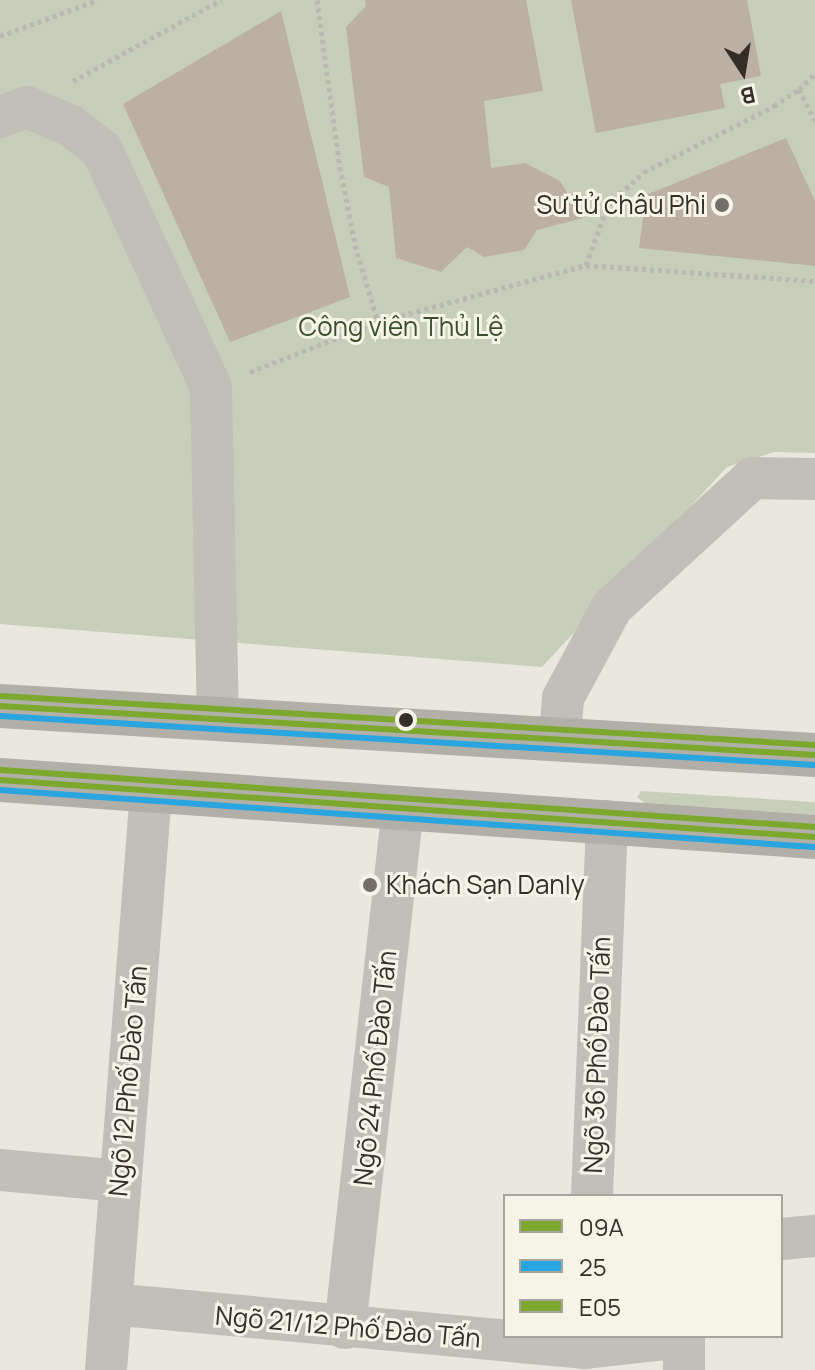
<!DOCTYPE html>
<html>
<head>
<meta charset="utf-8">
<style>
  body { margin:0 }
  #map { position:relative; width:815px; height:1370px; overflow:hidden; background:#eae7df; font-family:Manrope,sans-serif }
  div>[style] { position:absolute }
  .green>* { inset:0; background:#c7cfbb }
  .building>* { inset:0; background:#bbb0a3 }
  .path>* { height:5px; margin-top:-2.5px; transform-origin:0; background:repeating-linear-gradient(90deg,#bbb8b1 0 4px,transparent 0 8px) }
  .minor>* { height:42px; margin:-21px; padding:0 21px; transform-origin:21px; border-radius:21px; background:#c2bfb9 }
  .major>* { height:44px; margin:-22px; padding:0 22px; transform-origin:22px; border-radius:22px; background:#b2aea8 }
  .bus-1>* { height:6px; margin:-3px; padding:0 3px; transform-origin:3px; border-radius:3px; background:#7ca82e }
  .bus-2>* { height:6px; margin:-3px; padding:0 3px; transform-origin:3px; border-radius:3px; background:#29a5df }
  .bus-3>* { height:6px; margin:-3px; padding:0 3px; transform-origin:3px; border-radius:3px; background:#7ca82e }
  .dots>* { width:22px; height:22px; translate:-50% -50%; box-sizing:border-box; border:4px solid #f6f3e7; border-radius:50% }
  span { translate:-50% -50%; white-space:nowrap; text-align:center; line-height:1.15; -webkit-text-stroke:6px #f6f3e7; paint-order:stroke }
  .poi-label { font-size:26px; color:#332e28 }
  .right { translate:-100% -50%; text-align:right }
  .left { translate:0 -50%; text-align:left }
  .park-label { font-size:26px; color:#3b4e2f }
  .street-label { font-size:26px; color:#332e28 }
  .legend { position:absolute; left:503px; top:1194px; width:280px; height:144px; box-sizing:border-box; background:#f6f3e7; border:2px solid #a8a49b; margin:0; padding:10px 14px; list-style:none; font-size:24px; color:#332e28 }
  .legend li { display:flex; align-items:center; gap:16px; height:40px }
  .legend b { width:40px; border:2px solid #a8a49b }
  .north { position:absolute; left:703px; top:32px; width:80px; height:80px; -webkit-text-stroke:6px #f6f3e7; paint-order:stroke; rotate:168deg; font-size:22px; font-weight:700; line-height:32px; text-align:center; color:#332e28 }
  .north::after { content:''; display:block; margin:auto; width:28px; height:36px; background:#332e28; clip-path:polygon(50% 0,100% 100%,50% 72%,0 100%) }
</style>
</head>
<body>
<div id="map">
  <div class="green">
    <div style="clip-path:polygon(0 0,815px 0,815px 453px,774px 452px,727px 467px,542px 667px,0 624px)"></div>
    <div style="clip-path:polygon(641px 791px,815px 802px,815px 818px,646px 804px,637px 797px)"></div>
  </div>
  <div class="building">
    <div style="clip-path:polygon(365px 0,526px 0,543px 91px,484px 101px,491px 168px,525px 163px,560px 181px,583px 218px,537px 230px,524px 250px,484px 257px,467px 247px,441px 272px,396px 258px,389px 187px,364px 177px,346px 27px,366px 6px)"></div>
    <div style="clip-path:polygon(571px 0,747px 0,761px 76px,720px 84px,725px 108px,596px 133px)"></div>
    <div style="clip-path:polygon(281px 11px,350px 297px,230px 342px,123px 104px)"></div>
    <div style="clip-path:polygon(786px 138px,815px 201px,815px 266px,639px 248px,646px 195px)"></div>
  </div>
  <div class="path">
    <div style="left:317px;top:0;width:169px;rotate:82.2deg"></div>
    <div style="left:340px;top:167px;width:79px;rotate:79.1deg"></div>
    <div style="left:355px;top:245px;width:80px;rotate:73.4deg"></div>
    <div style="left:0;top:36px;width:104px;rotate:-20.2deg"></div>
    <div style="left:73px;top:81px;width:169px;rotate:-28.7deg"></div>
    <div style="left:799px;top:89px;width:22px;rotate:-43deg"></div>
    <div style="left:586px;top:265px;width:64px;rotate:-69.9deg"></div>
    <div style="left:608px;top:205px;width:49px;rotate:-42.5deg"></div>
    <div style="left:644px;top:172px;width:146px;rotate:-26.9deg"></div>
    <div style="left:774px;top:106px;width:30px;rotate:-34deg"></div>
    <div style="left:799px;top:89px;width:36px;rotate:63deg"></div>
    <div style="left:250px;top:372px;width:137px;rotate:-21.3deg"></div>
    <div style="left:378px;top:322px;width:216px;rotate:-15.3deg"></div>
    <div style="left:586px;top:265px;width:230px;rotate:4deg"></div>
  </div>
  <div class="minor">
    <div style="left:0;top:117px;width:29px;rotate:-20deg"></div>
    <div style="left:27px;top:107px;width:48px;rotate:23.4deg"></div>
    <div style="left:71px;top:126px;width:39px;rotate:38deg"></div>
    <div style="left:102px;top:150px;width:261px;rotate:65.3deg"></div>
    <div style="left:211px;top:387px;width:333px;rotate:88.8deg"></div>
    <div style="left:560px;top:739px;width:41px;rotate:-85.8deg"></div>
    <div style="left:563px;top:698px;width:103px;rotate:-61.7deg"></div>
    <div style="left:612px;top:607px;width:191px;rotate:-42.5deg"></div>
    <div style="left:753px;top:478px;width:62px;rotate:0.9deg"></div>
    <div style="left:0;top:1170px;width:121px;rotate:5.2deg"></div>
    <div style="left:592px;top:1196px;width:375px;rotate:-87.7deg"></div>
    <div style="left:781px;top:1239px;width:34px;rotate:-5deg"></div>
    <div style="left:111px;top:1304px;width:477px;rotate:5.3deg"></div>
    <div style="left:586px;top:1348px;width:99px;rotate:-6.4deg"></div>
    <div style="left:684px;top:1337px;width:33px;rotate:90deg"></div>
    <div style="left:345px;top:1328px;width:524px;rotate:-83.65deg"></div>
    <div style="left:106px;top:1370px;width:580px;rotate:-85.55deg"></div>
  </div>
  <div class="major">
    <div style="left:0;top:706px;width:816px;rotate:3.44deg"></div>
    <div style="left:0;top:780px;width:817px;rotate:4deg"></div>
  </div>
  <div class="bus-1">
    <div style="left:0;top:706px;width:816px;rotate:3.44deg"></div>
    <div style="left:0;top:780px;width:817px;rotate:4deg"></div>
  </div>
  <div class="bus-2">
    <div style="left:0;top:716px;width:815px;rotate:3.44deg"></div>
    <div style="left:0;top:790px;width:816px;rotate:4.01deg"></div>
  </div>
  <div class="bus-3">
    <div style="left:1px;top:696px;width:815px;rotate:3.44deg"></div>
    <div style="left:1px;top:770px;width:816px;rotate:4.01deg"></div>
  </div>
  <div class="dots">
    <div style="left:722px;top:205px;background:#736f68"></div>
    <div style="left:406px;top:720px;background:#332e28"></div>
    <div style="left:370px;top:885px;background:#736f68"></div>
  </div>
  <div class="poi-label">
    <span class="right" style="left:706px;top:205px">Sư tử châu Phi</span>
    <span class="left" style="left:386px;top:885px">Khách Sạn Danly</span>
  </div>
  <div class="park-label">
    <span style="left:401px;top:327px">Công viên Thủ Lệ</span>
  </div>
  <div class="street-label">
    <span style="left:597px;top:1055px;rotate:-88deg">Ngõ 36 Phố Đào Tấn</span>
    <span style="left:375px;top:1068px;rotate:-84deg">Ngõ 24 Phố Đào Tấn</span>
    <span style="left:128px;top:1081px;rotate:-85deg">Ngõ 12 Phố Đào Tấn</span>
    <span style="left:348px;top:1327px;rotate:5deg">Ngõ 21/12 Phố Đào Tấn</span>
  </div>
  <ul class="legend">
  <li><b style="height:10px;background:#7ca82e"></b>09A</li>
  <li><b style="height:10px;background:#29a5df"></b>25</li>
  <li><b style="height:10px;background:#7ca82e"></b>E05</li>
  </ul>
  <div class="north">B</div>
</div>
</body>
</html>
